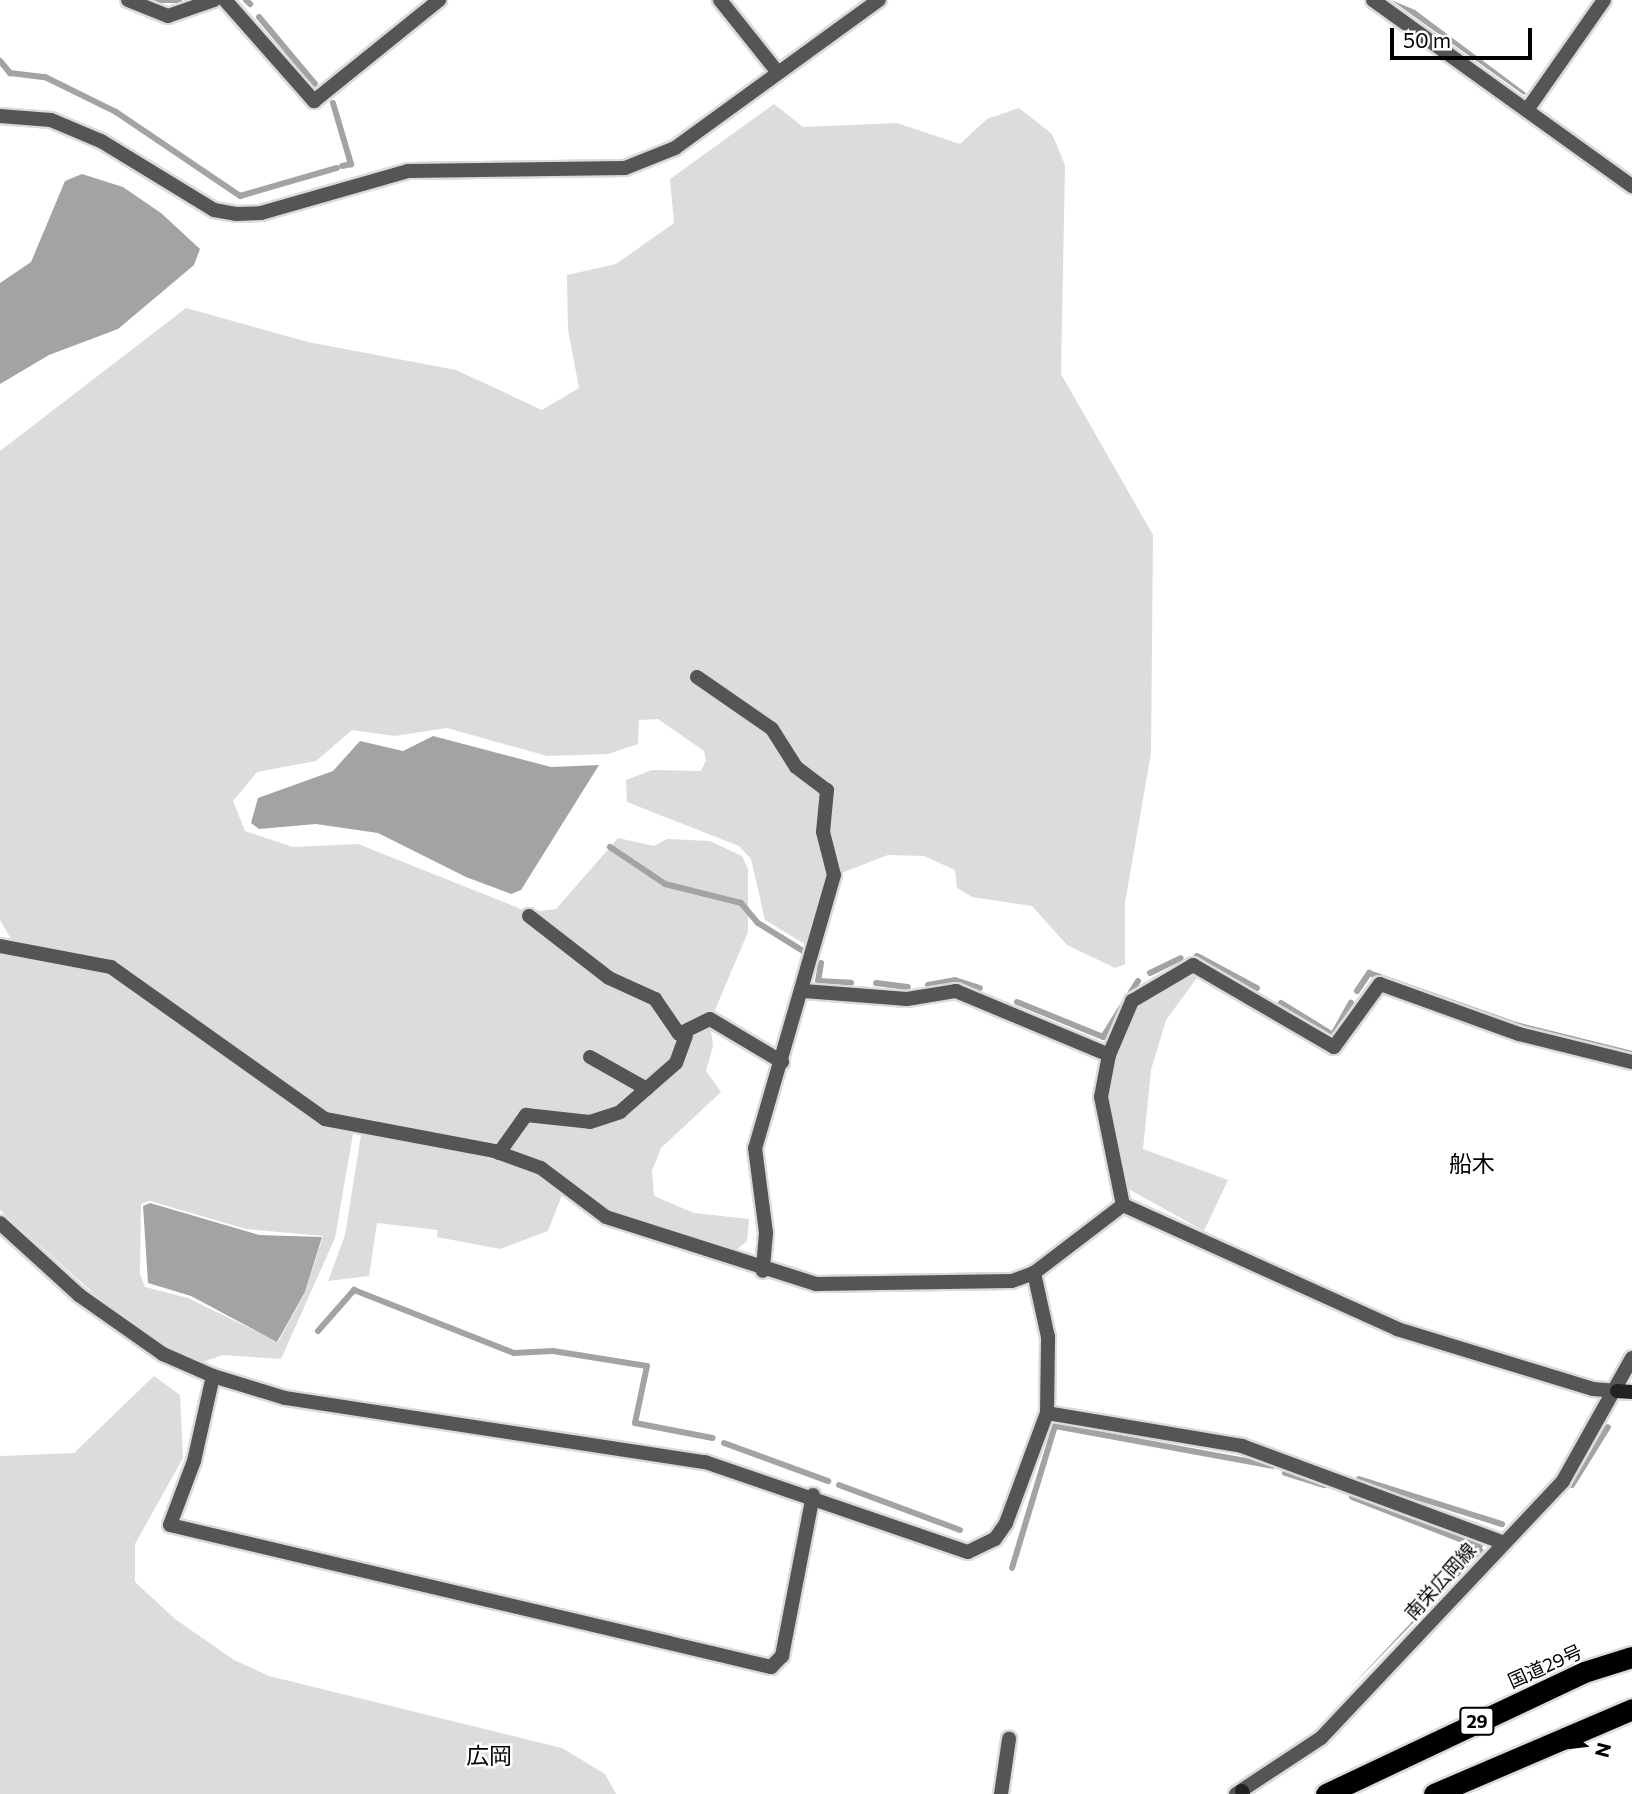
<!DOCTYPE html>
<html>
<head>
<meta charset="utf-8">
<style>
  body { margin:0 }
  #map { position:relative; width:1632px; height:1794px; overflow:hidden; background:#fff; font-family:Commissioner,"Noto Sans JP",sans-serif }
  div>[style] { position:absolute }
  .green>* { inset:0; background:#dcdcdc }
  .water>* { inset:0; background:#a3a3a3 }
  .stream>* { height:6px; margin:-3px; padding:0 3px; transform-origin:3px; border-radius:3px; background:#a3a3a3 }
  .roads { filter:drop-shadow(2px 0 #dbdbdb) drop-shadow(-2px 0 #dbdbdb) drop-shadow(0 2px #dbdbdb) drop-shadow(0 -2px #dbdbdb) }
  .street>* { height:14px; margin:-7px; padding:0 7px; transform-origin:7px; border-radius:7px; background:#555 }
  .secondary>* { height:14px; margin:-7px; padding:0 7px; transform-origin:7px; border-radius:7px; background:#222 }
  .highway>* { height:21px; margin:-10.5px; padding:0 10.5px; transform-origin:10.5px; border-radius:10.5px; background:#000 }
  span { translate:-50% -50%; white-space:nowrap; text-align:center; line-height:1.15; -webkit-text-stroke:5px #fff; paint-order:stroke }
  .shield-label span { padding:2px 5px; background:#fff; border:2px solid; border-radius:5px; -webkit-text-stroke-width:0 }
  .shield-label { font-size:18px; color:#000; font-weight:700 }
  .street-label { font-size:19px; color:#000 }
  .quarter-label { font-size:23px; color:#000 }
  .north { position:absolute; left:1548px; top:1710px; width:70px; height:70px; -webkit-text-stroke:5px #fff; paint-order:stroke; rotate:104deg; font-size:19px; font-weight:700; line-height:28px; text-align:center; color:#000 }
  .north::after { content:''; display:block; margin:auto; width:24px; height:32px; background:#000; clip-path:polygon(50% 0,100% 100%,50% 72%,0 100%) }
  .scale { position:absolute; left:1390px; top:28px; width:142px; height:32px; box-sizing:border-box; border:4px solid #000; border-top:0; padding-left:9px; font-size:21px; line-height:24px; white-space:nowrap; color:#000; -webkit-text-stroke:5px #fff; paint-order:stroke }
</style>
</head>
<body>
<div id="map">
  <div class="green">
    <div style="clip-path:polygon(774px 104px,803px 127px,897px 123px,960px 144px,987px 119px,1019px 108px,1052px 134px,1065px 165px,1061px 374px,1153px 535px,1151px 753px,1125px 903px,1125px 964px,1115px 968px,1067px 945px,1032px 906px,972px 897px,957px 888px,955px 870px,924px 856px,888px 855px,836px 875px,825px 830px,830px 788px,795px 761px,777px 731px,698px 674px,695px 680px,763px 727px,793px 768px,824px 792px,819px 830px,830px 877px,813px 949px,765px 920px,751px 859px,739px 846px,627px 802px,626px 780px,652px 770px,701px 771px,706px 760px,704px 751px,658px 719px,639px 720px,638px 744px,608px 754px,547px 756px,447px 728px,395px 736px,352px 730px,316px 761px,257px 772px,233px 801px,245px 831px,293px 847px,358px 844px,519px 908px,608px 980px,651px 1001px,681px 1038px,670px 1064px,645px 1086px,588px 1057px,643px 1089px,616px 1112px,595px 1118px,527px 1111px,513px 1121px,499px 1147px,338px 1118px,117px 963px,14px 944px,0 920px,0 451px,186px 308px,308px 342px,456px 370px,542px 410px,579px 388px,568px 330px,567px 275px,616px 264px,674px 223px,670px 179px)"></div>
    <div style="clip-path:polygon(618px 838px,654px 846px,667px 839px,710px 841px,742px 856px,748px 869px,748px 932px,712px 1017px,687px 1031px,660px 1000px,601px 968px,530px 912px,556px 909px)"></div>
    <div style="clip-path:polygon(evenodd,0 953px,111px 974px,293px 1105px,353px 1134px,335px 1238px,281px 1359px,223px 1355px,200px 1363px,168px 1348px,125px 1321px,0 1210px,0 953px,150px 1201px,246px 1229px,323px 1236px,305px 1293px,278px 1342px,188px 1298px,145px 1287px,140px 1274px,141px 1204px,150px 1201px)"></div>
    <div style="clip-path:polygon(1193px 970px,1199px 975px,1166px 1020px,1151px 1070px,1143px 1149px,1228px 1180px,1204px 1231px,1125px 1187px,1110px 1098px,1111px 1076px,1140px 998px)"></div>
    <div style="clip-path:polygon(710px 1023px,713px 1046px,706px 1071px,721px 1092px,661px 1148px,652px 1171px,654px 1196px,694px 1213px,749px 1219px,747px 1241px,736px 1250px,607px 1212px,504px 1149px,521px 1121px,572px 1122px,640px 1101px,687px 1039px)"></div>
    <div style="clip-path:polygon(361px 1135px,450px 1148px,532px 1172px,562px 1195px,548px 1231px,500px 1249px,437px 1237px,438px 1230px,377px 1223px,369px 1276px,328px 1281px,345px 1235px)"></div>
    <div style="clip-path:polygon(154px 1376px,180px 1395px,183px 1458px,135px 1544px,135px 1582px,175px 1619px,234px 1660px,269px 1676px,562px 1748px,605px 1774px,616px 1794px,0 1794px,0 1456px,74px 1453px)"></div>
  </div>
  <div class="water">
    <div style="clip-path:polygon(1391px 0,1415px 10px,1526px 93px,1524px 95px)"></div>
    <div style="clip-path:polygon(82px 174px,123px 187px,161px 213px,200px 249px,194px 265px,118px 329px,49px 355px,0 384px,0 283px,31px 262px,65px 181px)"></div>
    <div style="clip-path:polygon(433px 736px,551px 767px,599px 765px,521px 890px,511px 894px,466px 877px,378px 833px,316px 824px,259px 829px,251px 823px,258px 798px,333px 771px,360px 741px,403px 751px)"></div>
    <div style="clip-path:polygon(150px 1203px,259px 1235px,322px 1237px,305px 1292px,277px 1342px,191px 1296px,148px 1283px,143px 1206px)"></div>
    <div style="clip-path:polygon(1481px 1548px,1484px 1550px,1346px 1692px)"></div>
  </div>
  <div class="stream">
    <div style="left:157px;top:0;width:22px"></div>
    <div style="left:246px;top:0;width:6px;rotate:45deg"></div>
    <div style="left:259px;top:17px;width:87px;rotate:50.1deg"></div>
    <div style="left:0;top:61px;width:16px;rotate:50deg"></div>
    <div style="left:10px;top:73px;width:35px;rotate:7deg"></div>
    <div style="left:45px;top:77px;width:79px;rotate:26.2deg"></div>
    <div style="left:116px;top:112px;width:150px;rotate:34.1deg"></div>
    <div style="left:240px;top:196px;width:101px;rotate:-16.1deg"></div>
    <div style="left:333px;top:103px;width:64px;rotate:73.6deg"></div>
    <div style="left:351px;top:164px;width:9px;rotate:167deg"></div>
    <div style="left:610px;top:847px;width:66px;rotate:33.9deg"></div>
    <div style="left:665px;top:884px;width:78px;rotate:14deg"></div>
    <div style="left:741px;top:903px;width:26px;rotate:50deg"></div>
    <div style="left:758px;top:923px;width:59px;rotate:31.8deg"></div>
    <div style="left:1197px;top:956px;width:68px;rotate:28.1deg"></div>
    <div style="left:821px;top:963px;width:18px;rotate:99deg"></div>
    <div style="left:818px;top:981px;width:33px;rotate:3deg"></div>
    <div style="left:1150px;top:973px;width:34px;rotate:-26deg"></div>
    <div style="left:876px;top:983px;width:32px;rotate:7deg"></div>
    <div style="left:928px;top:985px;width:27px;rotate:-10deg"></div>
    <div style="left:955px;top:980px;width:26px;rotate:18deg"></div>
    <div style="left:1357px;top:991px;width:22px;rotate:-56deg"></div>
    <div style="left:1369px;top:973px;width:156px;rotate:19.5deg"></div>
    <div style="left:1516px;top:1025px;width:120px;rotate:14deg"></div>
    <div style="left:1017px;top:1002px;width:93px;rotate:22.1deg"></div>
    <div style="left:1103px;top:1037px;width:66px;rotate:-58deg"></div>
    <div style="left:1281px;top:1003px;width:61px;rotate:31.6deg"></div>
    <div style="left:1333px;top:1035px;width:37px;rotate:-61deg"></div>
    <div style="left:318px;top:1331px;width:55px;rotate:-48.7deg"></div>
    <div style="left:354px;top:1290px;width:172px;rotate:21.5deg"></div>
    <div style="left:514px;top:1353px;width:39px;rotate:-3deg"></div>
    <div style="left:553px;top:1351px;width:95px;rotate:9.1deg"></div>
    <div style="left:647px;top:1366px;width:58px;rotate:101.9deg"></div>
    <div style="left:635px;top:1423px;width:79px;rotate:10.9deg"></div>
    <div style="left:724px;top:1443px;width:111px;rotate:20.1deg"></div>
    <div style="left:1285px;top:1473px;width:41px;rotate:17.1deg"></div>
    <div style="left:1359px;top:1479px;width:150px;rotate:17.5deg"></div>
    <div style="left:839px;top:1485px;width:129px;rotate:20.4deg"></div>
    <div style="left:1572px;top:1485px;width:68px;rotate:-58.2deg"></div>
    <div style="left:1352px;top:1497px;width:137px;rotate:21.3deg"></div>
    <div style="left:1012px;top:1568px;width:148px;rotate:-73.2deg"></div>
    <div style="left:1055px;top:1426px;width:221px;rotate:10.4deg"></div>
  </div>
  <div class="roads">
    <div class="street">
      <div style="left:128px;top:0;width:43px;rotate:21.8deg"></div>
      <div style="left:168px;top:16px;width:49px;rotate:-19.2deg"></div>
      <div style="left:225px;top:0;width:135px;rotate:48.6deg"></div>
      <div style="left:314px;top:101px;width:161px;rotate:-38.9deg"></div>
      <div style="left:720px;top:0;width:88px;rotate:51.4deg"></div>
      <div style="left:1373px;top:0;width:319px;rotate:35.7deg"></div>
      <div style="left:1527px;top:110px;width:134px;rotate:-55deg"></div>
      <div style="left:0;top:116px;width:51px;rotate:4.5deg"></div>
      <div style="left:51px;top:120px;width:54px;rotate:22.8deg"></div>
      <div style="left:101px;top:141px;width:132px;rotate:31.4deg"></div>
      <div style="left:214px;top:210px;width:22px;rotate:10deg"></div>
      <div style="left:236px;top:214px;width:25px;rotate:-2deg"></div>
      <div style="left:261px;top:213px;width:153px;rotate:-15.9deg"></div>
      <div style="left:408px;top:171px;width:217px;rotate:-0.8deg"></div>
      <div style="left:625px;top:168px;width:54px;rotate:-21.8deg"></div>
      <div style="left:675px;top:148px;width:252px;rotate:-36deg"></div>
      <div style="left:697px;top:677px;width:91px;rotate:34.7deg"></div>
      <div style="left:772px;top:729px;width:45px;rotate:57.7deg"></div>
      <div style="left:796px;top:767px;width:39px;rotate:37deg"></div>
      <div style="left:827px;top:790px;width:42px;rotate:95.4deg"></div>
      <div style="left:823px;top:832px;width:44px;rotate:75.7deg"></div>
      <div style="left:834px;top:875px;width:284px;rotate:106.1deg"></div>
      <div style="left:755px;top:1148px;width:86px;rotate:82.6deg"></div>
      <div style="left:766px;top:1233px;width:38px;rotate:95deg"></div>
      <div style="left:529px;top:916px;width:101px;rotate:37.8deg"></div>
      <div style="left:609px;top:978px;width:51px;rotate:24.5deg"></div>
      <div style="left:655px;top:999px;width:42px;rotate:55.6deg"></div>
      <div style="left:679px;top:1034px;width:34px;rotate:-26deg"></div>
      <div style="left:710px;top:1019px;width:84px;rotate:30.8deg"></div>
      <div style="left:0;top:946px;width:113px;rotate:10.7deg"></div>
      <div style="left:111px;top:967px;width:262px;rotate:35.4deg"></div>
      <div style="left:325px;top:1119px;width:172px;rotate:10.7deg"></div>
      <div style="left:494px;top:1151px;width:50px;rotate:19.9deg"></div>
      <div style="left:541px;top:1168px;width:81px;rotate:37deg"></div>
      <div style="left:606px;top:1217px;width:220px;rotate:17.7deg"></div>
      <div style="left:816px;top:1284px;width:196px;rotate:-0.9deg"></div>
      <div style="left:1012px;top:1281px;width:23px;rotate:-20deg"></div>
      <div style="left:1034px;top:1273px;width:112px;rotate:-37.4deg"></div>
      <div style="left:804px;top:991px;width:103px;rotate:4.4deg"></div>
      <div style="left:907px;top:999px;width:50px;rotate:-9.3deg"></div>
      <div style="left:956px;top:991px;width:166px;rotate:22.7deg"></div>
      <div style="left:590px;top:1057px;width:65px;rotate:29.3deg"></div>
      <div style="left:499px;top:1153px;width:47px;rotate:-54.6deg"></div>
      <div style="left:526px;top:1115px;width:64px;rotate:6.2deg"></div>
      <div style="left:590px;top:1122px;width:32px;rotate:-18deg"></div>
      <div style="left:620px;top:1112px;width:74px;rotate:-41.2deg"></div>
      <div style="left:676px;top:1063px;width:29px;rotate:-70deg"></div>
      <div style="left:1123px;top:1205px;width:110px;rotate:-101.5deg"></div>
      <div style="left:1101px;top:1097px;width:43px;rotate:-79.2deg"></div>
      <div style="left:1109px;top:1055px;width:59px;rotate:-66.9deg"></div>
      <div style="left:1132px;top:1001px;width:71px;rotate:-30.5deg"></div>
      <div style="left:1193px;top:965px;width:163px;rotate:30.2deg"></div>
      <div style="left:1334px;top:1047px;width:78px;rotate:-53.9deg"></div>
      <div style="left:1380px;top:984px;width:148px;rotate:19.8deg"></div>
      <div style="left:1519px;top:1034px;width:116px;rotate:13.9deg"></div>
      <div style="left:1123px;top:1205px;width:301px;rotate:24.3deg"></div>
      <div style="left:1397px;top:1329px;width:205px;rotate:17deg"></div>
      <div style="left:1593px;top:1389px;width:24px;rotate:5deg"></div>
      <div style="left:0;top:1223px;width:107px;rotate:42.3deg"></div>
      <div style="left:79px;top:1295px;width:103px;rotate:35.1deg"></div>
      <div style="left:163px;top:1354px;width:55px;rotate:23.7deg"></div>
      <div style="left:213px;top:1376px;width:75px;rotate:17deg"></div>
      <div style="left:285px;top:1398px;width:425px;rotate:8.7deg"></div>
      <div style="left:705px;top:1462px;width:278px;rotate:18.9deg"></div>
      <div style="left:968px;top:1552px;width:30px;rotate:-26deg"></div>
      <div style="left:995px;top:1539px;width:19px;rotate:-55deg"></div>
      <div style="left:1006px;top:1523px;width:117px;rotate:-69.6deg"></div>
      <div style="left:1047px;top:1413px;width:76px;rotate:-89.2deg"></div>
      <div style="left:1048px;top:1337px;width:66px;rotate:-102.3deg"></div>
      <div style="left:213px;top:1376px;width:87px;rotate:102.6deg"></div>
      <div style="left:194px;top:1461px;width:68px;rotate:110.6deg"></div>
      <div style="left:170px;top:1525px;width:618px;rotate:13.29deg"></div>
      <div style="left:771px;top:1667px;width:16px;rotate:-45deg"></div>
      <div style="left:782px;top:1656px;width:164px;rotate:-79.1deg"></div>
      <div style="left:1047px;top:1413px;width:198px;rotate:9.6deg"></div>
      <div style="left:1242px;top:1446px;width:276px;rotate:20.3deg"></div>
      <div style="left:1001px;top:1794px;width:56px;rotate:-81.7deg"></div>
      <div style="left:1236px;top:1794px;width:102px;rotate:-33.4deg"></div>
      <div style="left:1321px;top:1738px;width:353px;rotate:-46.7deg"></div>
      <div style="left:1563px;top:1481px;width:141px;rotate:-60.7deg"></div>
    </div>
    <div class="secondary">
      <div style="left:1617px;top:1391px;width:15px;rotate:4deg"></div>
      <div style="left:1242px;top:1791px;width:3px;rotate:72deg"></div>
    </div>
    <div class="highway">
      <div style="left:1326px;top:1794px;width:285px;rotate:-25.3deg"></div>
      <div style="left:1584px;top:1672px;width:50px;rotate:-17.4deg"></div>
      <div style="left:1434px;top:1794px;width:215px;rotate:-23.2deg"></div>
    </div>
  </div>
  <div class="shield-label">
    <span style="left:1477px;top:1721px">29</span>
  </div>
  <div class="street-label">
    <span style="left:1440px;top:1581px;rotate:-48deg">南栄広岡線</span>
    <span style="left:1545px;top:1666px;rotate:-24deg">国道29号</span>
  </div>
  <div class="quarter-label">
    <span style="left:1472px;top:1163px">船木</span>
    <span style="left:489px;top:1755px">広岡</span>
  </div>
  <div class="north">N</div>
  <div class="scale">50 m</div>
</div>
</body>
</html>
